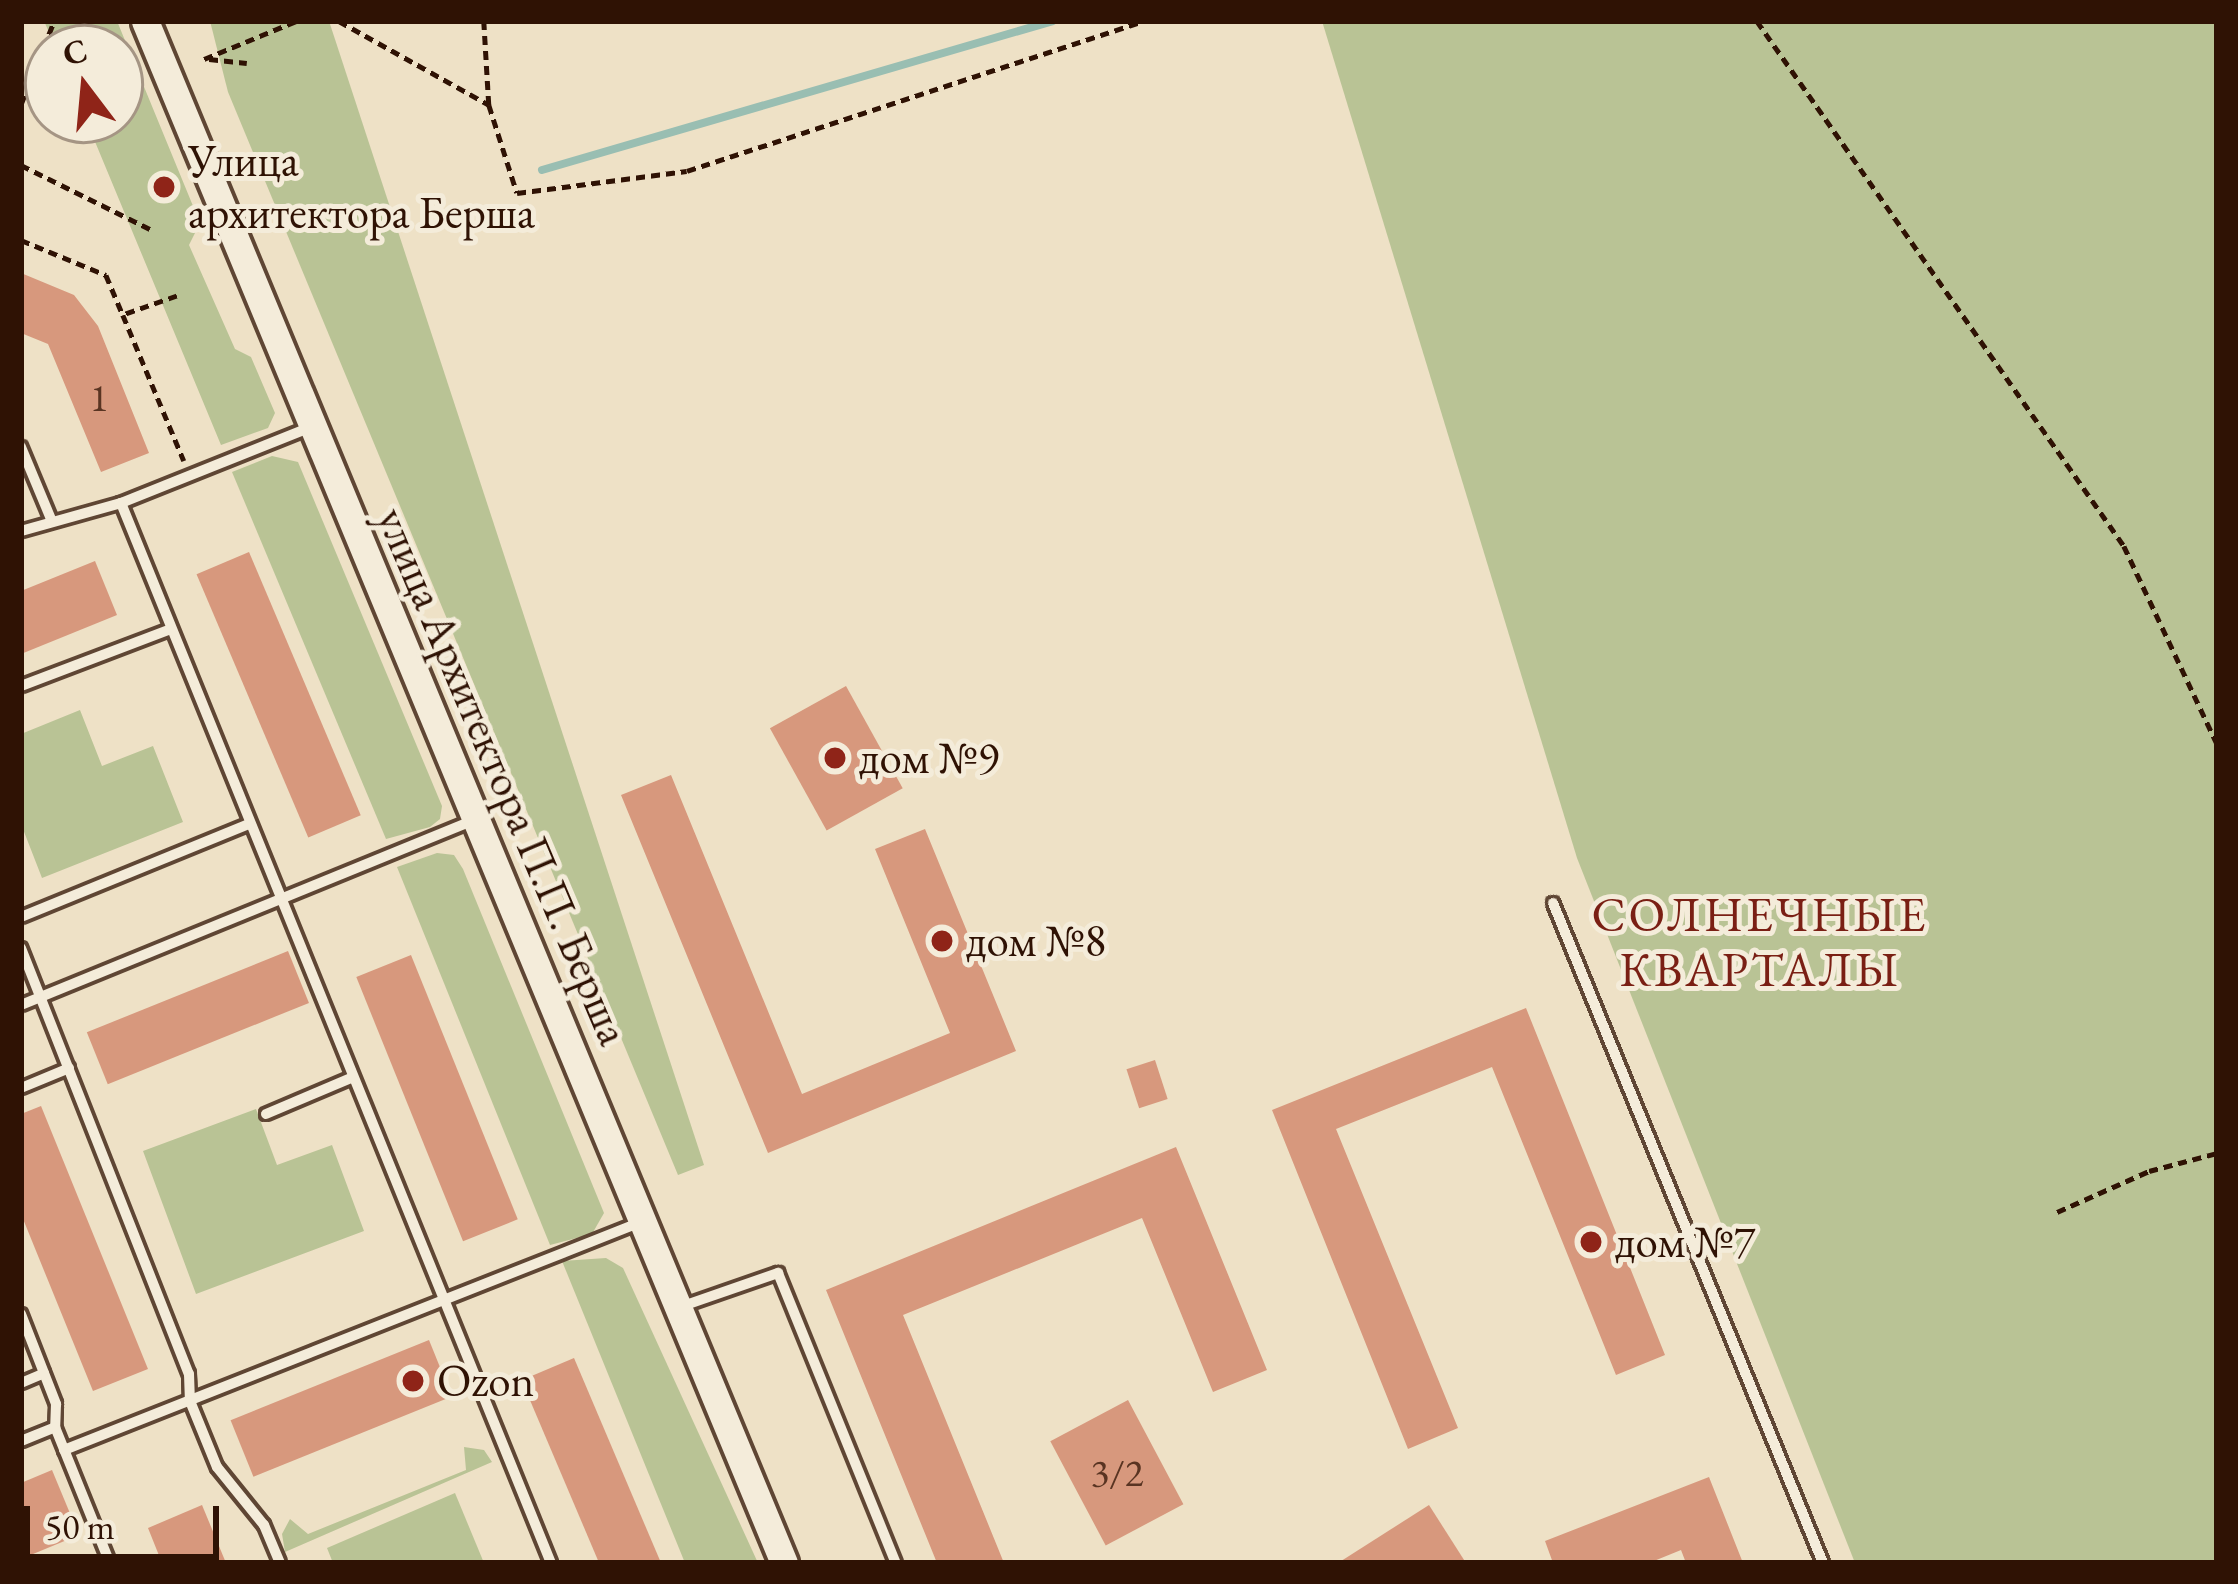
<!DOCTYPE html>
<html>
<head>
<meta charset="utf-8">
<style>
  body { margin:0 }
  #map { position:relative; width:2238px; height:1584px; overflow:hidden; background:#eee1c6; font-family:"EB Garamond",serif }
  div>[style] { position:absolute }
  .green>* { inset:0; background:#b9c395 }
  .stream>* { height:8px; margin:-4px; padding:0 4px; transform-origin:4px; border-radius:4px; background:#99beb2 }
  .building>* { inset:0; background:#d7987d; transform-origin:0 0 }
  .path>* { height:4.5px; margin-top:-2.25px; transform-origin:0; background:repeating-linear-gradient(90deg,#2f1204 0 9px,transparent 0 15px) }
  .roads { filter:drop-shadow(3px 0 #5f4634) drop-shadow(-3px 0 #5f4634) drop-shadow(0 3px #5f4634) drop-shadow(0 -3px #5f4634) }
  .service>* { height:10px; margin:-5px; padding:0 5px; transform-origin:5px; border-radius:5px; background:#f4ecda }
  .tertiary>* { height:27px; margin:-13.5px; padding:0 13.5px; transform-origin:13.5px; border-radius:13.5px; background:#f4ecda }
  .dots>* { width:33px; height:33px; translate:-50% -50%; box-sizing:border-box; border:6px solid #f4ecda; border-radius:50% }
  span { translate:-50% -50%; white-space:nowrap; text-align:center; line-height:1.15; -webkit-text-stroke:10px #f4ecda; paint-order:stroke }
  .number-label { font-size:39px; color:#593422 }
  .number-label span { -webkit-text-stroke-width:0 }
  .poi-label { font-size:45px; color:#2f1204 }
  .left { translate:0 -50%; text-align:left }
  .street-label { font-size:45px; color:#2f1204 }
  .neighbourhood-label { font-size:48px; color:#7a1f14; letter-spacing:3px }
  .frame { position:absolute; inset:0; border:24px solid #2f1204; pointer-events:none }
  .north { position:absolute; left:24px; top:24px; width:120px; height:120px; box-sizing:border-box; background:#f4ecda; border:3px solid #a59584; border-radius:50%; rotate:344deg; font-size:33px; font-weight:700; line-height:48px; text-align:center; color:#2f1204 }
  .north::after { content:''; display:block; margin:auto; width:42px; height:54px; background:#8f2418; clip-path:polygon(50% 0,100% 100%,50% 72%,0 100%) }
  .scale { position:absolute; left:24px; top:1506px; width:195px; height:54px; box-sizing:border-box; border:6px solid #2f1204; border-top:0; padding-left:15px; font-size:36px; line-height:42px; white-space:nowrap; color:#2f1204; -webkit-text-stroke:9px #f4ecda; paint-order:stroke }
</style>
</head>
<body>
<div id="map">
  <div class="green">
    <div style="clip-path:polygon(44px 21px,117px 21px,200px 223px,189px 245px,235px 349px,251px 357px,275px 413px,268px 428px,221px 445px,86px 120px,120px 120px,120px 48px,56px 48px)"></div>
    <div style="clip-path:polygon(210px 21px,329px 21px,704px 1165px,678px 1175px,228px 92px)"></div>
    <div style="clip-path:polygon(1322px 21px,2217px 21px,2217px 1563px,1855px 1563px,1577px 858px)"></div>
    <div style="clip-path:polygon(272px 456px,298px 462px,442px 806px,440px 819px,430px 827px,386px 839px,232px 472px)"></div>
    <div style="clip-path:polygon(80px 710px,102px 766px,153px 746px,183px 822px,42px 878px,21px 824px,21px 734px)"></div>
    <div style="clip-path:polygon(437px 853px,454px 855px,463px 869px,604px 1213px,592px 1234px,550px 1245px,397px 867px)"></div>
    <div style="clip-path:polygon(256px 1109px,277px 1165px,332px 1145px,364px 1231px,196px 1294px,143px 1151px)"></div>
    <div style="clip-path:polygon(606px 1258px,623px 1268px,758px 1563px,685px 1563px,562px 1261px)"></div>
    <div style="clip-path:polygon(464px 1447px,484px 1450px,492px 1462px,285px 1552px,282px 1534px,290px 1519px,308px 1534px,466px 1470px)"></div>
    <div style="clip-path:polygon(455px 1493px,484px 1563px,333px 1563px,327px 1548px)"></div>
  </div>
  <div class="stream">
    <div style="left:542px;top:170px;width:532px;rotate:-16.26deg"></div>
  </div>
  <div class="building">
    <div style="clip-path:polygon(21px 273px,74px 295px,98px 326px,149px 453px,101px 472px,48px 344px,21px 333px)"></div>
    <div style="left:249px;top:552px;width:286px;height:57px;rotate:67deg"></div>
    <div style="clip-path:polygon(95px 561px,117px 615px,21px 654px,21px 591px)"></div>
    <div style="left:846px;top:686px;width:117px;height:87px;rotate:61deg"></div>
    <div style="clip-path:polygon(671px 775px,802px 1094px,950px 1033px,875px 849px,925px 829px,1016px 1051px,768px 1153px,621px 795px)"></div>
    <div style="left:288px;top:951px;width:56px;height:217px;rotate:68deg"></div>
    <div style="left:411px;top:955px;width:285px;height:59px;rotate:68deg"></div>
    <div style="clip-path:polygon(1526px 1008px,1665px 1355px,1616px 1375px,1492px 1067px,1336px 1129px,1458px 1428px,1408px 1449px,1272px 1110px)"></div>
    <div style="left:1155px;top:1060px;width:41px;height:30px;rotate:72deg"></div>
    <div style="clip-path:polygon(41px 1106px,148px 1369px,93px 1391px,21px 1214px,21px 1114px)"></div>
    <div style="clip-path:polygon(1176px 1147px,1267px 1370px,1213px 1392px,1142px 1218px,903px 1315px,1004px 1563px,937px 1563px,826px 1290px)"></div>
    <div style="left:429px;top:1340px;width:61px;height:214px;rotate:68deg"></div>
    <div style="left:574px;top:1358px;width:222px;height:57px;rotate:67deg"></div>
    <div style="left:1128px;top:1400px;width:118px;height:88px;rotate:62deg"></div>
    <div style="clip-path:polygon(52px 1470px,79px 1535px,21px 1559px,21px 1483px)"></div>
    <div style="clip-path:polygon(1709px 1477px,1743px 1563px,1686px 1563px,1681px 1550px,1649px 1563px,1553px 1563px,1545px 1541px)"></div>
    <div style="clip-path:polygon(202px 1505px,226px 1563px,162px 1563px,148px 1528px)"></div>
    <div style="clip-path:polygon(1429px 1505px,1466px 1563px,1338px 1563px)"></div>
  </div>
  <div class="path">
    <div style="left:339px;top:21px;width:172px;rotate:29.2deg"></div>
    <div style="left:484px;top:21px;width:84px;rotate:86.6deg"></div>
    <div style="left:489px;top:105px;width:92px;rotate:72.3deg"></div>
    <div style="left:517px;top:193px;width:171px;rotate:-7.4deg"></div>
    <div style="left:687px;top:171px;width:481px;rotate:-18.2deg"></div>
    <div style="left:1757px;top:21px;width:641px;rotate:55.04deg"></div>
    <div style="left:2124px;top:546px;width:219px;rotate:64.8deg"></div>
    <div style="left:204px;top:59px;width:100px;rotate:-22.4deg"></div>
    <div style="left:209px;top:59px;width:38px;rotate:6deg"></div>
    <div style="left:21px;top:104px;width:89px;rotate:-68.3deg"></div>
    <div style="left:21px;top:165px;width:144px;rotate:26.4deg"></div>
    <div style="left:21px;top:240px;width:92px;rotate:22.4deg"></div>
    <div style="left:106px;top:275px;width:43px;rotate:67deg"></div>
    <div style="left:177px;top:296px;width:57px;rotate:160.6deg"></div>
    <div style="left:123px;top:315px;width:158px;rotate:67.3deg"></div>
    <div style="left:2057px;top:1212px;width:101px;rotate:-24deg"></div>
    <div style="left:2149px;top:1171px;width:70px;rotate:-14.8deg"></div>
  </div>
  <div class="roads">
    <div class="service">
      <div style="left:21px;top:447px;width:78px;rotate:67.4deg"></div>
      <div style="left:121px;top:503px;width:1144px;rotate:67.92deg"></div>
      <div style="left:21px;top:531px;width:104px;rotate:-15.6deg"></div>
      <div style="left:121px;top:503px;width:205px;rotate:-21.8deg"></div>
      <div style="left:21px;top:686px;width:160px;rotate:-20.8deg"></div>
      <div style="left:1553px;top:903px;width:713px;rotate:67.75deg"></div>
      <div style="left:21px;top:917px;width:246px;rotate:-22.2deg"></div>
      <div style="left:21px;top:948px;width:458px;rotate:68.5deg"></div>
      <div style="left:189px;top:1374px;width:27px;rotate:88deg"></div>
      <div style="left:190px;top:1401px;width:71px;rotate:67.8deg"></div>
      <div style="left:217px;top:1467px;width:75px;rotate:51deg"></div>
      <div style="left:264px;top:1525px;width:41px;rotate:67.2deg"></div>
      <div style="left:21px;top:1005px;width:488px;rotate:-22.2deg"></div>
      <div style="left:21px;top:1088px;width:52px;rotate:-22.6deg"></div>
      <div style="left:266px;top:1114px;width:92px;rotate:-23deg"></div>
      <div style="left:680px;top:1307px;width:104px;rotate:-19.1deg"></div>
      <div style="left:778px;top:1273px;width:313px;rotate:67.9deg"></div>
      <div style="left:21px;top:1314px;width:97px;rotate:68.7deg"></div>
      <div style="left:56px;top:1404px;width:23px;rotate:92deg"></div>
      <div style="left:55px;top:1427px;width:147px;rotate:68deg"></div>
      <div style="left:21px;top:1383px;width:25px;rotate:-23deg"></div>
      <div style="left:21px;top:1441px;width:37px;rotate:-22deg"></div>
      <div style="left:64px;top:1450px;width:620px;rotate:-21.56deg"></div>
    </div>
    <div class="tertiary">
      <div style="left:145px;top:21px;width:1669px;rotate:67.49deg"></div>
    </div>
  </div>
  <div class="dots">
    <div style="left:164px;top:187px;background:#8f2418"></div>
    <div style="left:835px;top:758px;background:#8f2418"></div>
    <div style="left:942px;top:941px;background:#8f2418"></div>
    <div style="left:1591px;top:1242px;background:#8f2418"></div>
    <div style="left:413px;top:1381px;background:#8f2418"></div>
  </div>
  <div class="number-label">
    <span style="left:99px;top:398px">1</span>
    <span style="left:1117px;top:1473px">3/2</span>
  </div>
  <div class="poi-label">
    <span class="left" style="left:188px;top:187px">Улица<br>архитектора Берша</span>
    <span class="left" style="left:859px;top:758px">дом №9</span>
    <span class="left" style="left:966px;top:941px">дом №8</span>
    <span class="left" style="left:1615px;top:1242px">дом №7</span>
    <span class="left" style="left:437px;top:1381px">Ozon</span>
  </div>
  <div class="street-label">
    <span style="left:503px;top:776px;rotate:67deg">улица Архитектора П.П. Берша</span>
  </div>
  <div class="neighbourhood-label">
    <span style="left:1760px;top:942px">СОЛНЕЧНЫЕ<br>КВАРТАЛЫ</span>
  </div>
  <div class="frame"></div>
  <div class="north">С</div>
  <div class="scale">50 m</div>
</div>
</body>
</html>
